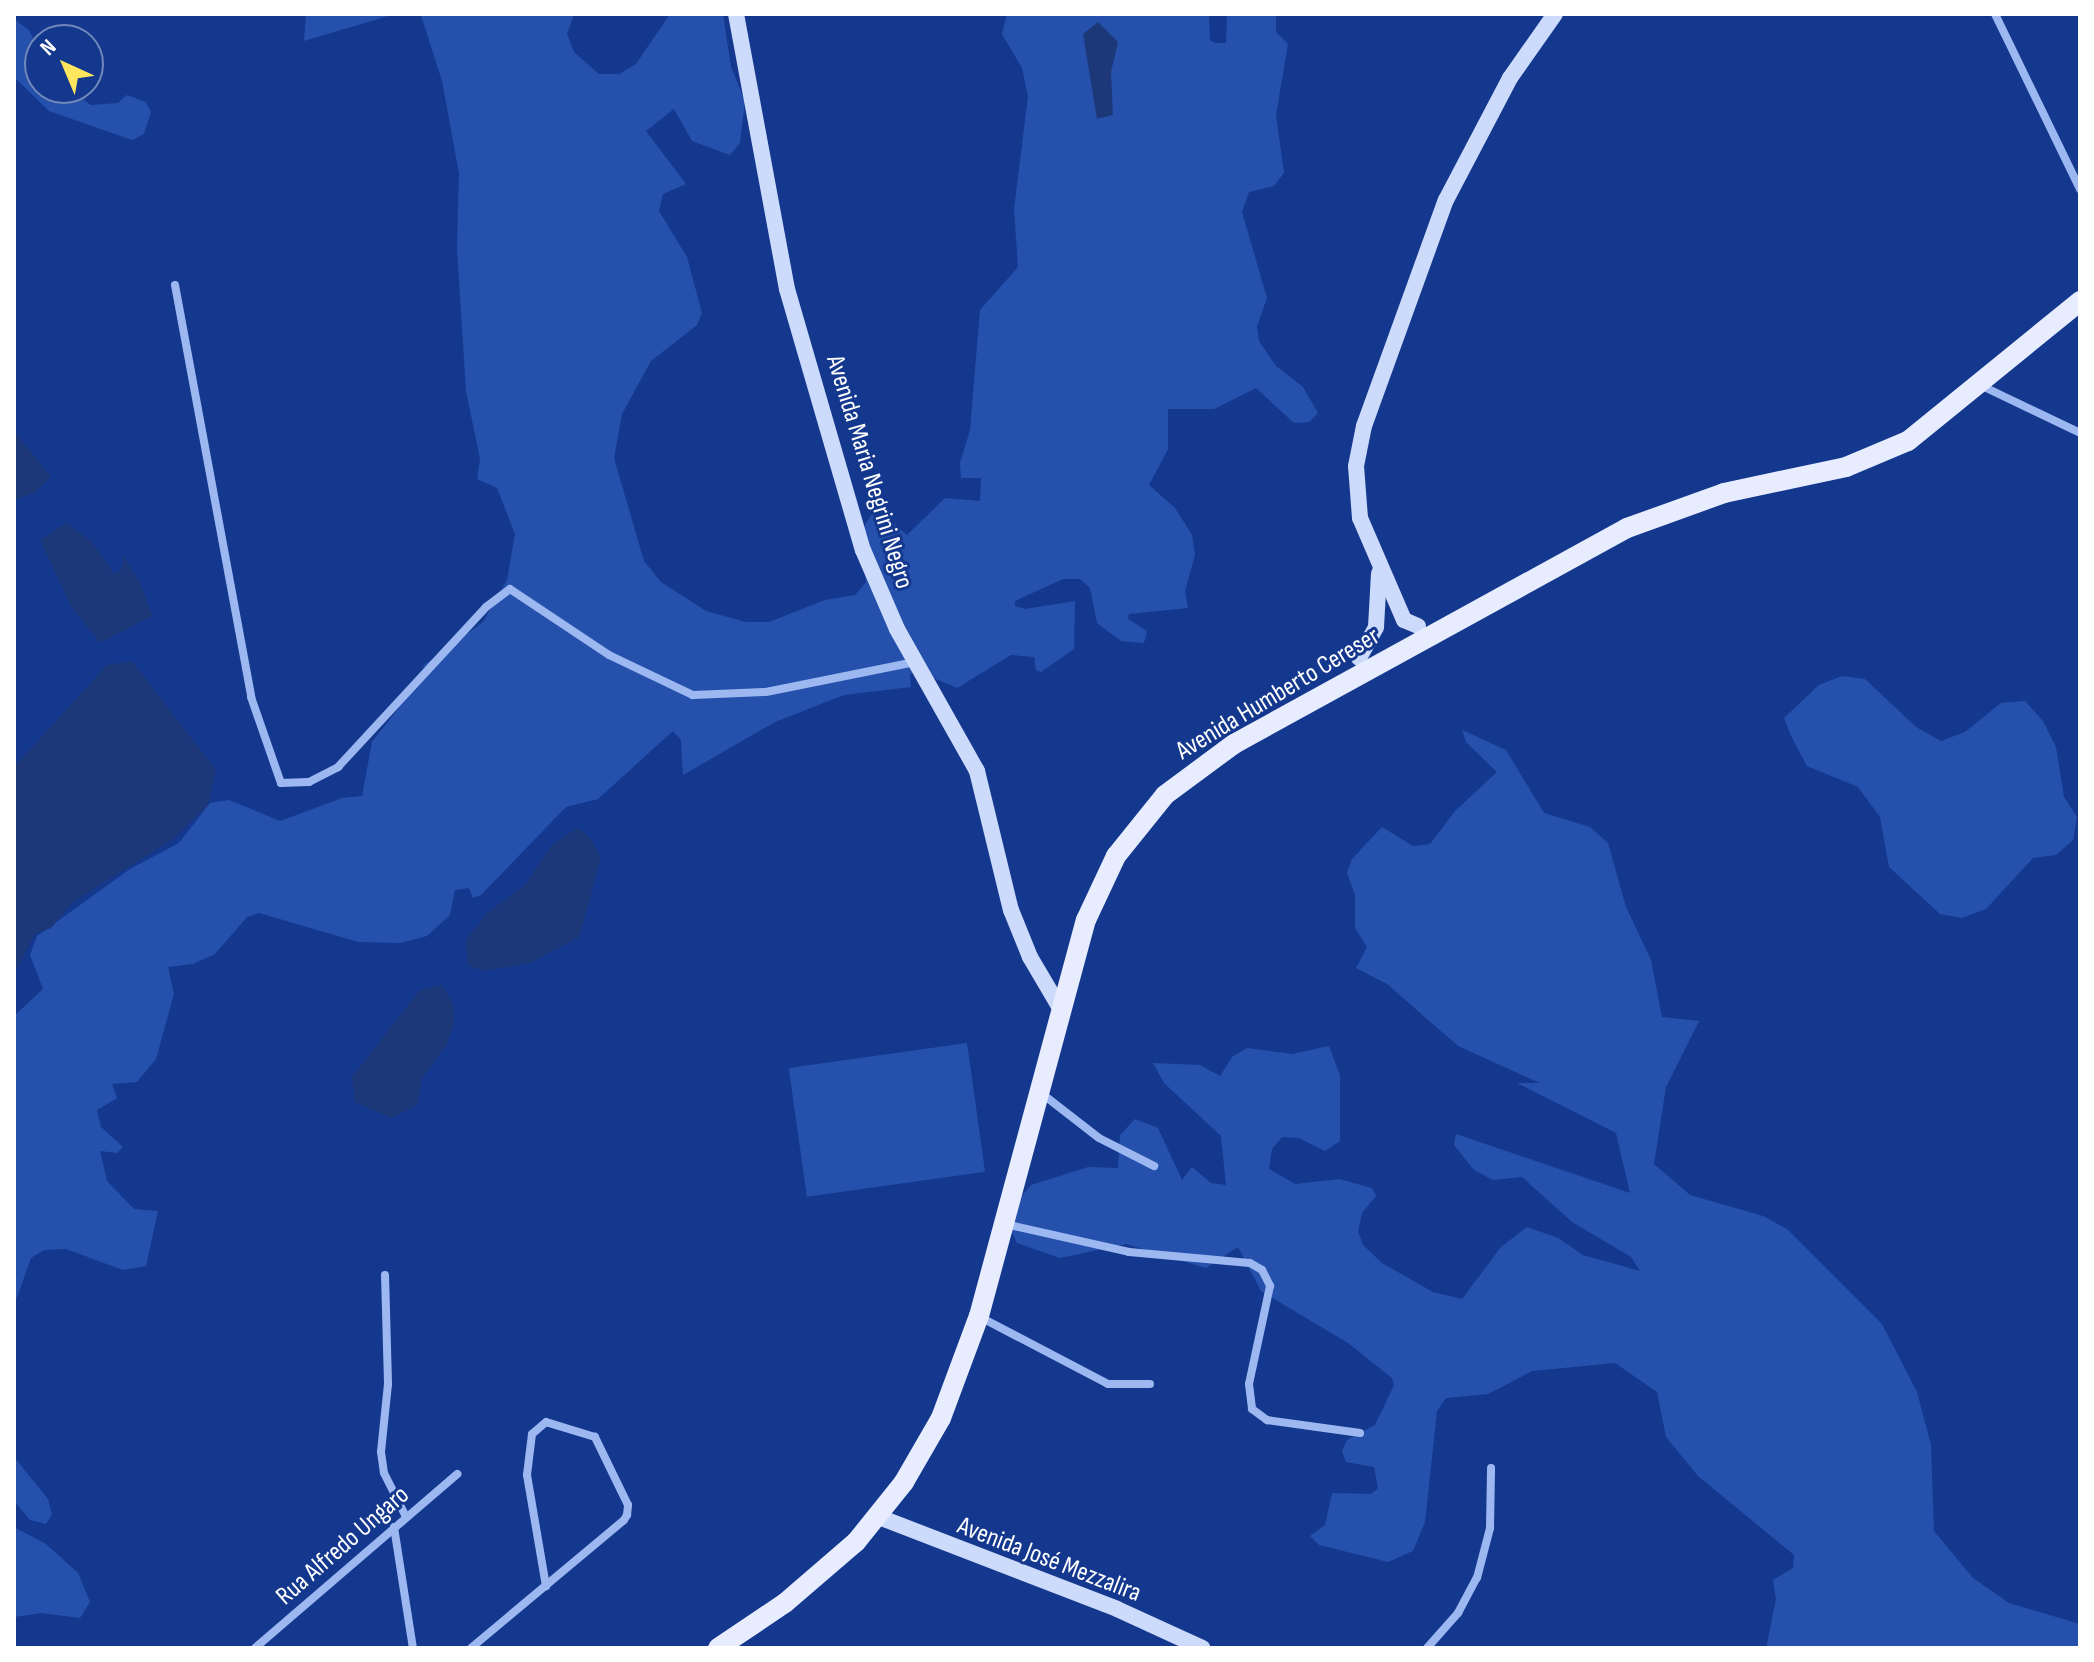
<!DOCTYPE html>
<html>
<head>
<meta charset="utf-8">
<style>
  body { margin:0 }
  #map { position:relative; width:2094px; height:1662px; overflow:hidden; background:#14388e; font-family:"Sofia Sans Condensed",sans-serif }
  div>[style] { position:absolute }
  .green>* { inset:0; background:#2551ad; transform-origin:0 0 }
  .water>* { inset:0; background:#1c3878 }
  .street>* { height:8px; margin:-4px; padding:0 4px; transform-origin:4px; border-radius:4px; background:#9db8f1 }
  .secondary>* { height:16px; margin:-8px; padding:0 8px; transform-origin:8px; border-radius:8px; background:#ccdafb }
  .primary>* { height:20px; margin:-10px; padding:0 10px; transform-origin:10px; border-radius:10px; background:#e7edff }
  span { translate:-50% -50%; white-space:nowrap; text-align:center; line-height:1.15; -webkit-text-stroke:6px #14388e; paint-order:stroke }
  .street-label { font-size:26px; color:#fff }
  .frame { position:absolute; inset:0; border:16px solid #fff; pointer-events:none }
  .north { position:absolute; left:24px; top:24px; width:80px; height:80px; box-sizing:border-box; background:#14388e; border:2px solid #7288bb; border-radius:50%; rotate:316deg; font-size:22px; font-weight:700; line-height:32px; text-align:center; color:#fff }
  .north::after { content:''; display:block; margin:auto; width:28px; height:36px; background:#ffe65d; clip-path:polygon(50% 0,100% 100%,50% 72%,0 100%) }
</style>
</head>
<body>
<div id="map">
  <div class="green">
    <div style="clip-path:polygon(306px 14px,574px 14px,567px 34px,574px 52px,599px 74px,619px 74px,636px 64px,670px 14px,723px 14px,731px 67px,745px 101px,740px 143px,730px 155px,692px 141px,674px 109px,646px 131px,686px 184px,663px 194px,659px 211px,687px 257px,702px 313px,697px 325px,651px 361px,622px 414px,614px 458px,644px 561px,661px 582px,706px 611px,746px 622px,769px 622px,825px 600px,855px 595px,866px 582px,860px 533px,872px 514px,885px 515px,907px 535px,945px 498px,980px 501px,981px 478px,961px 478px,960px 463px,970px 430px,980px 310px,1018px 267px,1014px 209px,1028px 96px,1022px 68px,1002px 34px,1007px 14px,1209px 14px,1210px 40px,1215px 43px,1226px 43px,1227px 14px,1276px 14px,1276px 32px,1288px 44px,1276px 115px,1284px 173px,1274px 186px,1249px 192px,1242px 212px,1267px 298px,1257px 326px,1259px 341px,1276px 366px,1303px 387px,1318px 413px,1309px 422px,1294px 423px,1256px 388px,1214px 409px,1168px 409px,1168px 449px,1149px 485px,1175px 508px,1192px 535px,1195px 555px,1185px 591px,1188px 608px,1129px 614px,1128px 619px,1147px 631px,1144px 643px,1121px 641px,1097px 623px,1090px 588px,1080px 579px,1063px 579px,1015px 601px,1015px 606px,1025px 609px,1075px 601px,1074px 649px,1041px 672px,1036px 670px,1034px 657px,1011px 655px,957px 688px,917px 671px,910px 674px,911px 687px,844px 695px,775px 722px,683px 775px,681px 740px,673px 731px,598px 799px,566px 807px,481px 895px,473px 898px,469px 888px,455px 890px,450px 915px,427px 936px,400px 943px,358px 942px,259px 913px,247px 917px,215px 954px,193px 964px,168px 967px,174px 994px,156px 1059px,137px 1082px,112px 1084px,117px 1098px,97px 1110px,101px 1127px,123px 1147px,117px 1153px,100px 1151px,107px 1181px,134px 1209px,158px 1211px,146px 1266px,123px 1270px,66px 1249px,44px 1250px,31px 1258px,14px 1306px,14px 1016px,43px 989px,30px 955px,37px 936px,130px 869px,179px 843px,210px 803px,229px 800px,280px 821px,342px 798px,362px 796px,372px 742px,420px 681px,424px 665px,483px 622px,507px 580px,515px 534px,497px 488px,477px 479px,480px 459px,466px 391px,457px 248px,459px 173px,442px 81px,421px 15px,395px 14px,304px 41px)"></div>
    <div style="clip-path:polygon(14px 19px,29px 30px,40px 51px,40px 88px,74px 93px,91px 105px,118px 103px,127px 95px,146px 102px,151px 112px,144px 134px,132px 140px,49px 111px,14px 77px)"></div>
    <div style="clip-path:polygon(1842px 676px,1865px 679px,1916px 727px,1941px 741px,1965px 732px,2001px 703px,2025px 701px,2043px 721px,2056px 747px,2064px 797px,2077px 817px,2073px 840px,2056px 855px,2033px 858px,1986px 909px,1962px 918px,1940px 914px,1889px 867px,1880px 817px,1858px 787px,1807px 766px,1791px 736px,1784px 718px,1819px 685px)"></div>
    <div style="clip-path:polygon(1462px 730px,1506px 750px,1544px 813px,1590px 827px,1608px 843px,1626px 907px,1651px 960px,1662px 1017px,1699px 1021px,1666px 1087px,1654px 1164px,1690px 1195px,1763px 1216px,1787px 1229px,1882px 1324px,1917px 1392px,1931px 1445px,1934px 1531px,1973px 1578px,2009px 1603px,2080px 1624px,2080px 1648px,1766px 1648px,1776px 1599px,1773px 1580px,1793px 1568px,1794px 1555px,1698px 1476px,1666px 1437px,1657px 1392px,1615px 1363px,1532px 1371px,1488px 1394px,1446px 1398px,1437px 1411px,1425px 1522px,1413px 1551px,1388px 1562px,1319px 1545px,1310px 1536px,1325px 1525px,1332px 1493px,1371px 1494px,1378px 1488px,1374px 1467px,1346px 1462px,1342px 1451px,1347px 1440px,1375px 1425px,1394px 1385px,1392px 1378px,1348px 1343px,1261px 1291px,1238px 1247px,1206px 1268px,1126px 1244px,1060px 1258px,1017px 1243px,1011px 1230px,1019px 1199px,1031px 1185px,1088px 1167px,1118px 1168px,1120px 1135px,1135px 1119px,1158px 1128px,1182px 1180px,1192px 1167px,1211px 1183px,1226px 1185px,1221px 1136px,1164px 1083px,1153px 1063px,1200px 1065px,1220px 1076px,1232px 1057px,1247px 1048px,1292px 1054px,1329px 1046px,1340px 1075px,1340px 1141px,1325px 1151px,1299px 1138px,1282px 1137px,1272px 1149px,1269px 1169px,1295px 1184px,1339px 1179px,1372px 1188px,1376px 1196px,1362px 1213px,1358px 1231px,1363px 1245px,1382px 1263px,1433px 1292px,1462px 1299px,1501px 1247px,1527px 1227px,1558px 1238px,1583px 1255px,1640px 1271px,1631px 1257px,1572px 1222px,1522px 1177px,1493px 1180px,1474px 1170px,1454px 1145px,1456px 1134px,1630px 1193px,1616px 1133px,1517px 1083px,1540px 1083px,1458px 1046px,1387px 984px,1356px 968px,1367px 947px,1355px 928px,1355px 895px,1347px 873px,1352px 859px,1382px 827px,1413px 846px,1430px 844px,1455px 811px,1497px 772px,1466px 742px)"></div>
    <div style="left:967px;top:1043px;width:130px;height:180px;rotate:82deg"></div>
    <div style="clip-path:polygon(14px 1457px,48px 1499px,52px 1514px,46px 1524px,30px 1520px,14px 1501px)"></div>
    <div style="clip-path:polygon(14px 1527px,46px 1544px,78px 1573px,90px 1602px,80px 1618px,41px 1613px,14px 1617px)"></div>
  </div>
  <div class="water">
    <div style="clip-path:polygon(1098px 22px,1118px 42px,1111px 72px,1113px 115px,1097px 119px,1083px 34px)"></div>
    <div style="clip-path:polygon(14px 431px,51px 477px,34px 493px,14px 500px)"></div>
    <div style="clip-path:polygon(66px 523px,91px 541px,114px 574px,122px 569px,123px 556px,141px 584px,152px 616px,100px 643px,71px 606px,40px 540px)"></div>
    <div style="clip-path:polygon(132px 661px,216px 770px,208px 805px,173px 839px,73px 902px,51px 928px,35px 934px,14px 974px,14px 767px,107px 665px)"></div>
    <div style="clip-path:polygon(577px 828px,590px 837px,601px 858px,579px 937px,530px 963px,483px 971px,468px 965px,466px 940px,488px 912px,525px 885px,551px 846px)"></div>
    <div style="clip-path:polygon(442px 985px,453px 1004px,454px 1024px,447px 1044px,422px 1078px,418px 1104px,392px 1118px,355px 1102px,352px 1077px,420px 990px)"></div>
  </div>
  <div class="street">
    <div style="left:1995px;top:14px;width:195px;rotate:64.1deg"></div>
    <div style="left:175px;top:285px;width:419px;rotate:79.5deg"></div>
    <div style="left:251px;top:697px;width:91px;rotate:70.8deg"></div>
    <div style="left:281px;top:783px;width:28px;rotate:-2deg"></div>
    <div style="left:309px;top:782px;width:33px;rotate:-27deg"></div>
    <div style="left:338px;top:767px;width:218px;rotate:-47.2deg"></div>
    <div style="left:486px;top:607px;width:30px;rotate:-37deg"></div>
    <div style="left:510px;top:589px;width:119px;rotate:33.7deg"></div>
    <div style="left:609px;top:655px;width:93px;rotate:25.5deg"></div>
    <div style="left:693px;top:695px;width:73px;rotate:-2.4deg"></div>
    <div style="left:766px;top:692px;width:152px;rotate:-11.4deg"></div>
    <div style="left:1980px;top:385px;width:111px;rotate:25.6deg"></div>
    <div style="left:1041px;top:1093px;width:73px;rotate:37.8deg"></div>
    <div style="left:1099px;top:1138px;width:62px;rotate:27deg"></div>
    <div style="left:1005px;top:1224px;width:127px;rotate:12.7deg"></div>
    <div style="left:1129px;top:1252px;width:121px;rotate:5.2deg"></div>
    <div style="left:1250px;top:1263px;width:14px;rotate:30deg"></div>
    <div style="left:1262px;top:1270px;width:18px;rotate:63deg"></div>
    <div style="left:1270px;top:1286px;width:100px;rotate:102.1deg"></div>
    <div style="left:1249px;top:1384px;width:25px;rotate:83deg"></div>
    <div style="left:1252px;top:1409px;width:19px;rotate:36deg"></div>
    <div style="left:1267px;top:1420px;width:94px;rotate:8deg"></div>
    <div style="left:385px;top:1275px;width:109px;rotate:88.4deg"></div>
    <div style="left:388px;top:1384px;width:68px;rotate:95.9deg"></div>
    <div style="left:381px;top:1452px;width:21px;rotate:82deg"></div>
    <div style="left:384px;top:1473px;width:49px;rotate:63.4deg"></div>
    <div style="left:980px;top:1317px;width:144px;rotate:27.6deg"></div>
    <div style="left:1108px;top:1384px;width:42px"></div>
    <div style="left:394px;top:1527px;width:122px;rotate:81.1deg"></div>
    <div style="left:255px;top:1648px;width:267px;rotate:-40.7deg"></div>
    <div style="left:471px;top:1648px;width:199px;rotate:-39.9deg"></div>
    <div style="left:624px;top:1520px;width:6px;rotate:-59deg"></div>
    <div style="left:627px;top:1515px;width:10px;rotate:-84deg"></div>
    <div style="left:628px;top:1505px;width:76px;rotate:-115.9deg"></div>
    <div style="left:595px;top:1437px;width:51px;rotate:-163deg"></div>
    <div style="left:546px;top:1422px;width:18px;rotate:139deg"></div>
    <div style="left:532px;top:1434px;width:41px;rotate:97deg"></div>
    <div style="left:527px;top:1475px;width:113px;rotate:80.3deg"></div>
    <div style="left:1427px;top:1648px;width:47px;rotate:-48.5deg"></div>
    <div style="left:1458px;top:1613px;width:40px;rotate:-62deg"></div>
    <div style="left:1477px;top:1578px;width:52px;rotate:-75.4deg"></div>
    <div style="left:1490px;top:1528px;width:60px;rotate:-89deg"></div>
  </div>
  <div class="secondary">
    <div style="left:736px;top:14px;width:280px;rotate:79.5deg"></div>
    <div style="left:787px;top:289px;width:272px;rotate:73.8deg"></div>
    <div style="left:863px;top:550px;width:86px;rotate:66.7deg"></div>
    <div style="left:897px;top:629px;width:163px;rotate:60.6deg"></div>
    <div style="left:977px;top:771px;width:143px;rotate:76.3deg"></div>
    <div style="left:1011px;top:910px;width:51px;rotate:68deg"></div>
    <div style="left:1030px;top:957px;width:59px;rotate:59.5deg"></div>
    <div style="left:1418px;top:626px;width:15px;rotate:-157deg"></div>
    <div style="left:1404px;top:620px;width:111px;rotate:-113.3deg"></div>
    <div style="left:1360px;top:518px;width:52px;rotate:-94.4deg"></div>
    <div style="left:1356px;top:466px;width:41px;rotate:-78.7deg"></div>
    <div style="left:1364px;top:426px;width:240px;rotate:-70.1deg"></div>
    <div style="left:1446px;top:200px;width:138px;rotate:-62.3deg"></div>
    <div style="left:1510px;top:78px;width:78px;rotate:-54.9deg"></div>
    <div style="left:1359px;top:658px;width:35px;rotate:-61deg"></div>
    <div style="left:1376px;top:627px;width:54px;rotate:-86.8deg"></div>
    <div style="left:879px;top:1517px;width:255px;rotate:21.1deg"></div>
    <div style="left:1117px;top:1609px;width:94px;rotate:24.6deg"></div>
  </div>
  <div class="primary">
    <div style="left:718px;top:1648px;width:81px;rotate:-33.9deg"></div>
    <div style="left:785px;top:1603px;width:94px;rotate:-40.7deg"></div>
    <div style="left:856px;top:1542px;width:77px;rotate:-51.3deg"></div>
    <div style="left:904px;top:1482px;width:74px;rotate:-60deg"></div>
    <div style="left:941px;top:1418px;width:109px;rotate:-69.6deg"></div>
    <div style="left:979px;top:1316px;width:410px;rotate:-74.9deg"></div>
    <div style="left:1086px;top:920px;width:71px;rotate:-64.9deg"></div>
    <div style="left:1116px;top:856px;width:78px;rotate:-51.2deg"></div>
    <div style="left:1165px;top:795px;width:86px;rotate:-36.5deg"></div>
    <div style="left:1234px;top:744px;width:448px;rotate:-28.8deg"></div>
    <div style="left:1627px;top:528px;width:103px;rotate:-19.8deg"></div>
    <div style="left:1724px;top:493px;width:125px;rotate:-12deg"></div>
    <div style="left:1846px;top:467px;width:67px;rotate:-22.8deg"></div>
    <div style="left:1908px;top:441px;width:222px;rotate:-39.1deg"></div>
  </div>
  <div class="street-label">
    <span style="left:869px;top:472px;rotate:73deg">Avenida Maria Negrini Negro</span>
    <span style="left:1278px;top:694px;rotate:-31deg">Avenida Humberto Cereser</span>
    <span style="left:343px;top:1546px;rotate:-41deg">Rua Alfredo Ungaro</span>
    <span style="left:1049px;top:1560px;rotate:21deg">Avenida José Mezzalira</span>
  </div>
  <div class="frame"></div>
  <div class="north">N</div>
</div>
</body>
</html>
